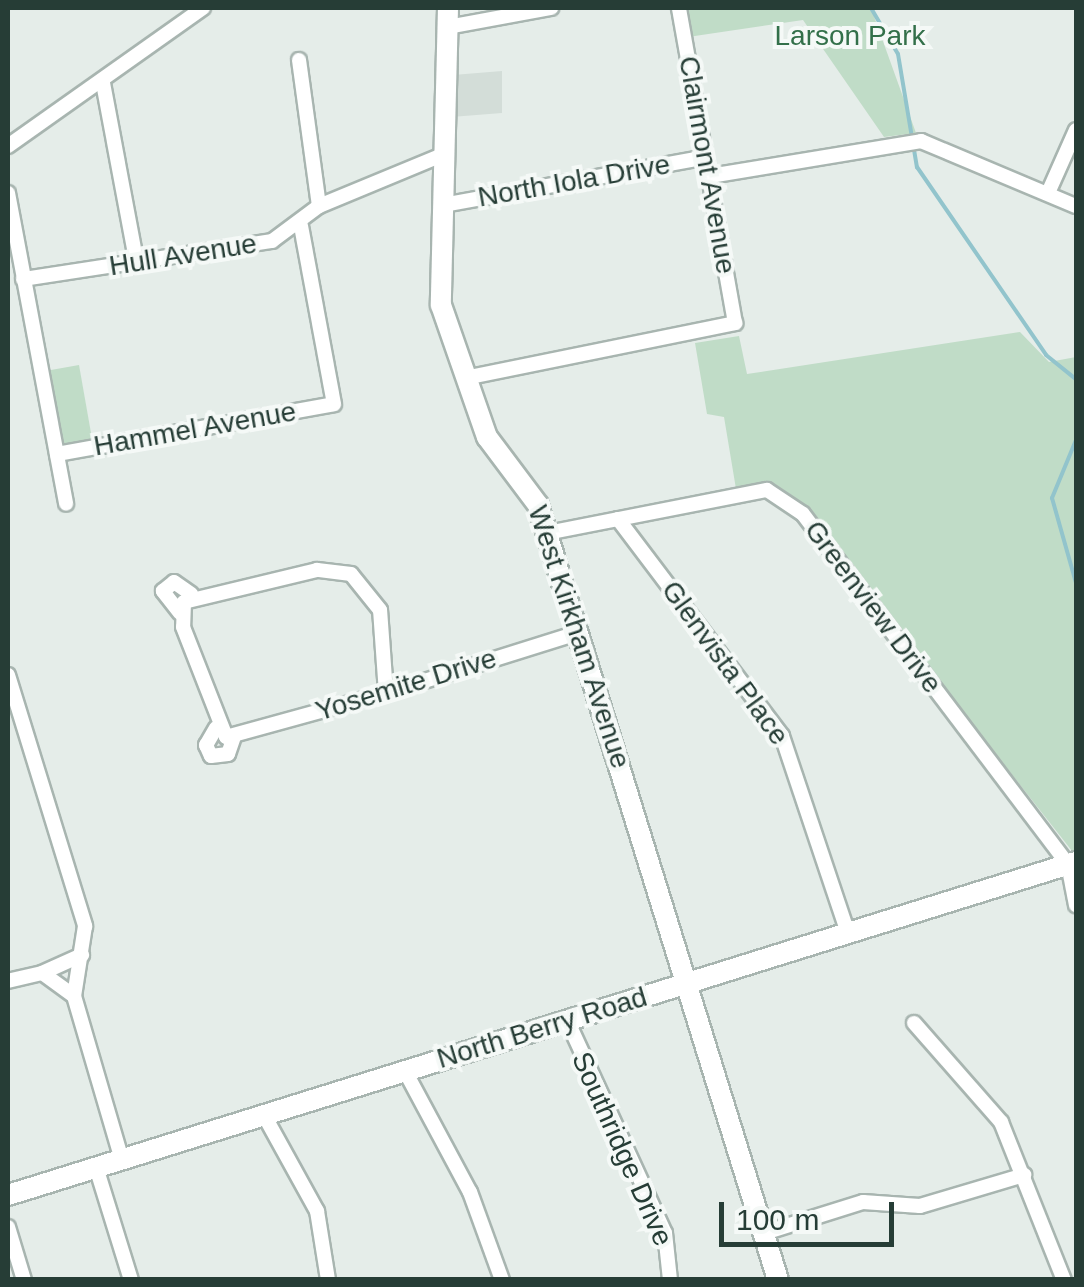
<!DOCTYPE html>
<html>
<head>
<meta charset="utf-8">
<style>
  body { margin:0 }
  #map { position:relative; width:1084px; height:1287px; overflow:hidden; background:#e5ede9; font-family:Arial,sans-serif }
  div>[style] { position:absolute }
  .built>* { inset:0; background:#d3ddd8 }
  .green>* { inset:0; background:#c0dcc7; transform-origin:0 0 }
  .stream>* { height:4px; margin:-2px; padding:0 2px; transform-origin:2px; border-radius:2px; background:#92c4cc }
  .roads { filter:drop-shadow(2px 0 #a8b5b0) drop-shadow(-2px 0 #a8b5b0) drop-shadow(0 2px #a8b5b0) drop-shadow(0 -2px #a8b5b0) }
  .street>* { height:14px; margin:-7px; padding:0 7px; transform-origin:7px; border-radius:7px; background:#fff }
  .secondary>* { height:20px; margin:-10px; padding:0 10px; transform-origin:10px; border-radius:10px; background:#fff }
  span { translate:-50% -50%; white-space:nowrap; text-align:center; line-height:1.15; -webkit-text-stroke:8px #f5f9f7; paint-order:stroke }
  .park-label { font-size:28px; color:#33704a }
  .street-label { font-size:28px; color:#263d36 }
  .frame { position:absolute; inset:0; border:10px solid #263d36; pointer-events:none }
  .scale { position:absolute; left:719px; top:1202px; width:175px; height:45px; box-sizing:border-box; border:5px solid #263d36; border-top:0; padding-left:12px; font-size:30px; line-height:35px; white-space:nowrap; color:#263d36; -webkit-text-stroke:8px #f5f9f7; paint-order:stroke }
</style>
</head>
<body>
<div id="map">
  <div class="built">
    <div style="clip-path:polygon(502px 71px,502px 113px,451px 117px,453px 75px)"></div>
  </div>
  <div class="green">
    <div style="clip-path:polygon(683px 8px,871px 8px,916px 133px,884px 137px,803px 20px,688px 37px)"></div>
    <div style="clip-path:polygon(1020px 332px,1049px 362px,1076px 357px,1076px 856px,799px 504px,769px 486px,736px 489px,724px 417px,707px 414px,695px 343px,739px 336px,747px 374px)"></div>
    <div style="left:79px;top:365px;width:77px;height:30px;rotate:80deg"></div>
  </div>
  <div class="stream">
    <div style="left:871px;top:8px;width:53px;rotate:59.6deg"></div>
    <div style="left:898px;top:54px;width:115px;rotate:80.5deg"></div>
    <div style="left:917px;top:167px;width:228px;rotate:55.5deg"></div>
    <div style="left:1046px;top:355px;width:38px;rotate:39deg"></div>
    <div style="left:1076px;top:440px;width:63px;rotate:112.5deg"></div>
    <div style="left:1052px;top:498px;width:88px;rotate:74.2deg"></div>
  </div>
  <div class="roads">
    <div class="street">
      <div style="left:447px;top:27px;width:106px;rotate:-10.4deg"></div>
      <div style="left:299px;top:60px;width:147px;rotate:82.2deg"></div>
      <div style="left:103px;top:83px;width:184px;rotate:79.4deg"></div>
      <div style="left:8px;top:146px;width:239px;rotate:-35.3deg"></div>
      <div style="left:710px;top:176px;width:214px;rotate:-9.4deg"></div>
      <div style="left:921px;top:141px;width:168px;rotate:22.8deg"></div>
      <div style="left:8px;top:193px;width:316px;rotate:79.4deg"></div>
      <div style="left:1048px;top:193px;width:69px;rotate:-66deg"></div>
      <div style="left:443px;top:205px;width:267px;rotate:-10.3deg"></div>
      <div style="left:23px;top:279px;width:252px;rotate:-8.7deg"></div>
      <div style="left:272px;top:241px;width:59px;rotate:-36.7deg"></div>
      <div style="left:319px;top:206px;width:133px;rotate:-22.5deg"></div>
      <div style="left:465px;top:378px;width:276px;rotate:-11.5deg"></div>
      <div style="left:735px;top:323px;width:320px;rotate:-100.1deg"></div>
      <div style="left:57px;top:454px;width:281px;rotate:-10.2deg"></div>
      <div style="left:334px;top:404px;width:181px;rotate:-100.5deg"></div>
      <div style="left:618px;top:519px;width:272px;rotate:52.9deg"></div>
      <div style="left:782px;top:736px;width:208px;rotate:71.5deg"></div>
      <div style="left:547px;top:533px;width:224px;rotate:-11.1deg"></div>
      <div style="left:767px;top:490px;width:43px;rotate:33.7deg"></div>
      <div style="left:803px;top:514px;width:439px;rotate:52.9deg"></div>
      <div style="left:1068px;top:864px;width:42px;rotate:79deg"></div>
      <div style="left:180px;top:613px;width:28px;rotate:-128deg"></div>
      <div style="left:163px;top:591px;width:14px;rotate:-39deg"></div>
      <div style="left:174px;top:582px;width:21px;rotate:35deg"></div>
      <div style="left:8px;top:675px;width:263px;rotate:72.9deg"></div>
      <div style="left:85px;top:926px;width:71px;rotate:98.9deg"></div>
      <div style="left:74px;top:996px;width:39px;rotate:-144deg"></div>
      <div style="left:42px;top:973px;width:35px;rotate:167deg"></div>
      <div style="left:386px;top:693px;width:83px;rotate:-94.1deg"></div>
      <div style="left:380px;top:610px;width:46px;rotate:-128.9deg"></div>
      <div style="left:351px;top:574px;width:34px;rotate:-173deg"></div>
      <div style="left:317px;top:570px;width:137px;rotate:166.5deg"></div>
      <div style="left:184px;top:602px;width:25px;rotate:92deg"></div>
      <div style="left:183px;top:627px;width:118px;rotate:68.6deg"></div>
      <div style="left:226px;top:737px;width:166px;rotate:-15.4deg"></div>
      <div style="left:386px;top:693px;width:201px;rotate:-17.4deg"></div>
      <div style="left:216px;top:728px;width:20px;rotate:120deg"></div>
      <div style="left:206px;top:745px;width:12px;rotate:66deg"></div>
      <div style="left:211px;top:756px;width:17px;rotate:-7deg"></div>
      <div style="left:228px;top:754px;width:18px;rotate:-71deg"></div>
      <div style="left:42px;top:973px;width:44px;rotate:-24.2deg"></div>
      <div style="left:74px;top:996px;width:171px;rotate:73.7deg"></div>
      <div style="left:567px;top:1020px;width:234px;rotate:65.3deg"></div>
      <div style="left:665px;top:1233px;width:47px;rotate:83.9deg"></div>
      <div style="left:914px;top:1023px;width:132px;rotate:48.7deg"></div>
      <div style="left:1001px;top:1122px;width:170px;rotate:68.3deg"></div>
      <div style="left:405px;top:1071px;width:137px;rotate:61.8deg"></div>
      <div style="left:470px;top:1192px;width:94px;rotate:70deg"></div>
      <div style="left:264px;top:1115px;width:110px;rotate:61.1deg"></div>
      <div style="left:317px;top:1211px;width:70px;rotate:80.9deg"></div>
      <div style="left:96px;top:1167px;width:118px;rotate:72.8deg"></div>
      <div style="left:8px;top:1227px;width:55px;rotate:73.2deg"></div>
      <div style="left:764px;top:1233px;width:104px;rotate:-17.4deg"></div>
      <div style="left:863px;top:1202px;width:57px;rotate:4deg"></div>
      <div style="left:920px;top:1206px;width:109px;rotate:-16.6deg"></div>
    </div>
    <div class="secondary">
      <div style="left:448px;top:8px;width:297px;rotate:91.4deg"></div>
      <div style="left:441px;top:305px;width:140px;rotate:70.8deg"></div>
      <div style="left:487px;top:437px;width:85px;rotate:53.1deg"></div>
      <div style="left:538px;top:505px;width:811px;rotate:72.79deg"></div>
      <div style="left:8px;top:1195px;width:1119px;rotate:-17.32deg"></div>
    </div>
  </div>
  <div class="park-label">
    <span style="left:850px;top:36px">Larson Park</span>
  </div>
  <div class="street-label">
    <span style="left:707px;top:165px;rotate:80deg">Clairmont Avenue</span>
    <span style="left:574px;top:181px;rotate:-10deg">North Iola Drive</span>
    <span style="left:183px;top:255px;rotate:-9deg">Hull Avenue</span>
    <span style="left:195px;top:429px;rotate:-10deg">Hammel Avenue</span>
    <span style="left:873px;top:607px;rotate:53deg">Greenview Drive</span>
    <span style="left:579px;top:637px;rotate:72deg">West Kirkham Avenue</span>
    <span style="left:725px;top:663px;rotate:54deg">Glenvista Place</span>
    <span style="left:406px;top:685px;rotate:-17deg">Yosemite Drive</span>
    <span style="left:542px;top:1028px;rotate:-17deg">North Berry Road</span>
    <span style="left:622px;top:1149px;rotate:66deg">Southridge Drive</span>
  </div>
  <div class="frame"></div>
  <div class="scale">100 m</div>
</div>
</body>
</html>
